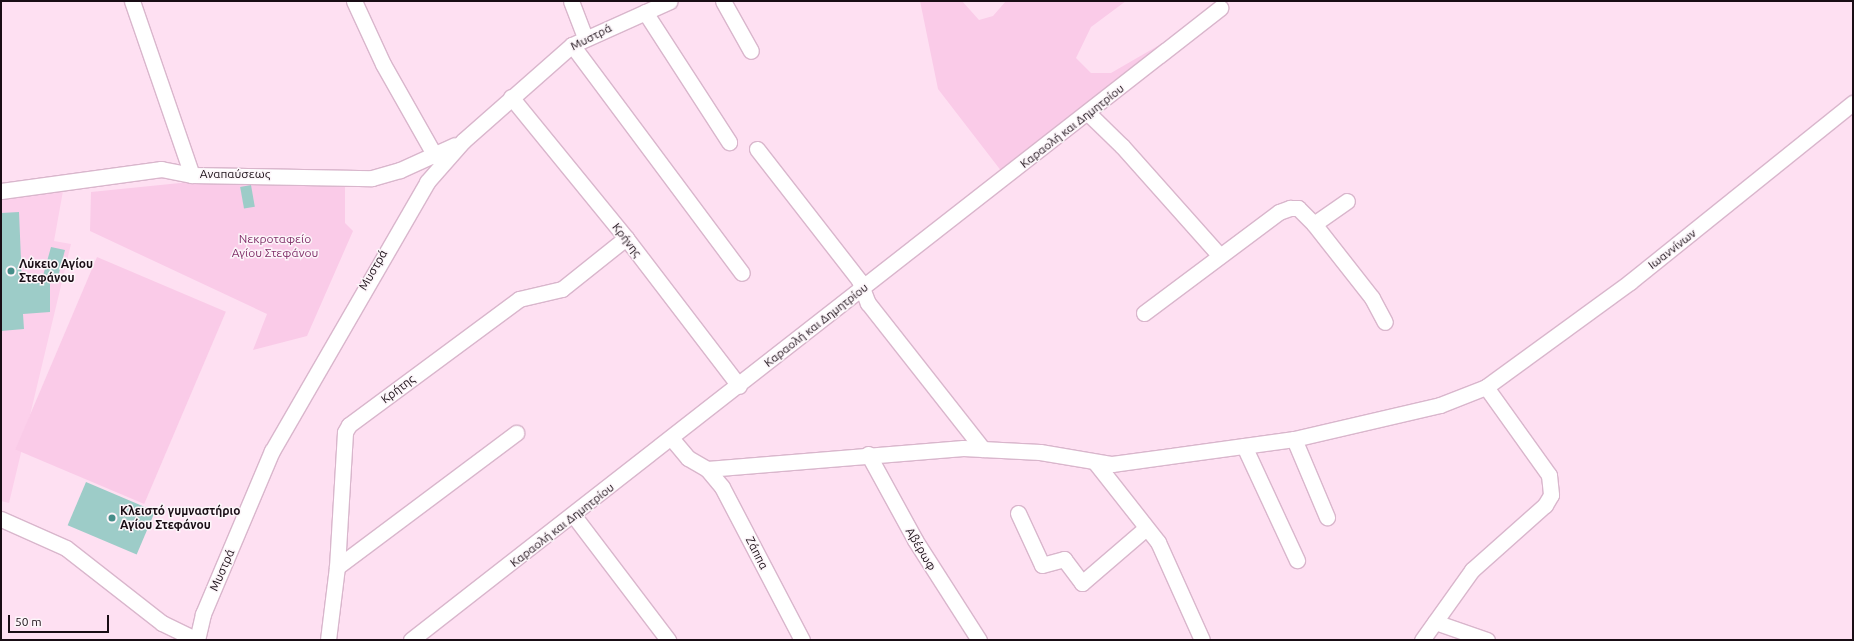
<!DOCTYPE html>
<html>
<head>
<meta charset="utf-8">
<style>
  body { margin:0 }
  #map { position:relative; width:1854px; height:641px; overflow:hidden; background:#fee0f2; font-family:Ubuntu,sans-serif }
  div>[style] { position:absolute }
  .built>* { inset:0; background:#fcd0eb }
  .green>* { inset:0; background:#facbe8; transform-origin:0 0 }
  .building>* { inset:0; background:#9dccc8; transform-origin:0 0 }
  .roads { filter:drop-shadow(1px 0 #d9b6cc) drop-shadow(-1px 0 #d9b6cc) drop-shadow(0 1px #d9b6cc) drop-shadow(0 -1px #d9b6cc) }
  .minor>* { height:15px; margin:-7.5px; padding:0 7.5px; transform-origin:7.5px; border-radius:7.5px; background:#fff }
  .dots>* { width:11px; height:11px; translate:-50% -50%; box-sizing:border-box; border:2px solid #fcf5f9; border-radius:50% }
  span { translate:-50% -50%; white-space:nowrap; text-align:center; line-height:1.15; -webkit-text-stroke:3px #fcf5f9; paint-order:stroke }
  .street-label { font-size:12px; color:#190d15 }
  .park-label { font-size:12px; color:#81306a }
  .poi-label { font-size:12px; color:#190d15; font-weight:700 }
  .left { translate:0 -50%; text-align:left }
  .frame { position:absolute; inset:0; border:2px solid #190d15; pointer-events:none }
  .scale { position:absolute; left:8px; top:615px; width:101px; height:18px; box-sizing:border-box; border:2px solid #190d15; border-top:0; padding-left:5px; font-size:12px; line-height:14px; white-space:nowrap; color:#190d15; -webkit-text-stroke:3px #fcf5f9; paint-order:stroke }
</style>
</head>
<body>
<div id="map">
  <div class="built">
    <div style="clip-path:polygon(63px 191px,54px 241px,71px 244px,9px 503px,1px 501px,1px 199px)"></div>
  </div>
  <div class="green">
    <div style="clip-path:polygon(920px 1px,962px 1px,979px 20px,993px 16px,1006px 1px,1126px 1px,1091px 27px,1076px 58px,1091px 73px,1111px 73px,1168px 40px,1002px 172px,938px 89px)"></div>
    <div style="clip-path:polygon(190px 182px,345px 184px,345px 223px,353px 231px,307px 336px,253px 350px,267px 314px,90px 231px,91px 192px)"></div>
    <div style="left:97px;top:257px;width:140px;height:209px;rotate:23deg"></div>
  </div>
  <div class="building">
    <div style="left:251px;top:185px;width:22px;height:11px;rotate:80deg"></div>
    <div style="clip-path:polygon(19px 212px,22px 283px,41px 283px,51px 247px,65px 250px,57px 281px,50px 279px,50px 312px,23px 314px,24px 329px,1px 331px,1px 213px)"></div>
    <div style="left:86px;top:482px;width:75px;height:47px;rotate:23deg"></div>
  </div>
  <div class="roads">
    <div class="minor">
      <div style="left:132px;top:1px;width:184px;rotate:71deg"></div>
      <div style="left:354px;top:1px;width:69px;rotate:65.3deg"></div>
      <div style="left:383px;top:64px;width:106px;rotate:60.5deg"></div>
      <div style="left:571px;top:1px;width:39px;rotate:69deg"></div>
      <div style="left:723px;top:1px;width:57px;rotate:60.8deg"></div>
      <div style="left:645px;top:12px;width:155px;rotate:57.1deg"></div>
      <div style="left:572px;top:45px;width:284px;rotate:53.3deg"></div>
      <div style="left:511px;top:97px;width:182px;rotate:50.8deg"></div>
      <div style="left:626px;top:238px;width:186px;rotate:52.6deg"></div>
      <div style="left:1089px;top:114px;width:46px;rotate:44.1deg"></div>
      <div style="left:1122px;top:146px;width:147px;rotate:48.3deg"></div>
      <div style="left:757px;top:149px;width:166px;rotate:52.1deg"></div>
      <div style="left:859px;top:280px;width:25px;rotate:69deg"></div>
      <div style="left:868px;top:303px;width:186px;rotate:51.8deg"></div>
      <div style="left:1px;top:191px;width:162px;rotate:-7.8deg"></div>
      <div style="left:161px;top:169px;width:32px;rotate:11deg"></div>
      <div style="left:192px;top:175px;width:180px;rotate:1deg"></div>
      <div style="left:372px;top:178px;width:29px;rotate:-16deg"></div>
      <div style="left:400px;top:170px;width:60px;rotate:-24.4deg"></div>
      <div style="left:1314px;top:224px;width:40px;rotate:-34.9deg"></div>
      <div style="left:1144px;top:313px;width:169px;rotate:-36.8deg"></div>
      <div style="left:1279px;top:212px;width:12px;rotate:-20deg"></div>
      <div style="left:1290px;top:208px;width:8px"></div>
      <div style="left:1298px;top:208px;width:23px;rotate:45deg"></div>
      <div style="left:1314px;top:224px;width:94px;rotate:51.9deg"></div>
      <div style="left:1372px;top:298px;width:27px;rotate:62deg"></div>
      <div style="left:1486px;top:387px;width:178px;rotate:-36.1deg"></div>
      <div style="left:1630px;top:282px;width:286px;rotate:-38.8deg"></div>
      <div style="left:672px;top:439px;width:25px;rotate:50deg"></div>
      <div style="left:688px;top:458px;width:22px;rotate:30deg"></div>
      <div style="left:707px;top:469px;width:257px;rotate:-4.7deg"></div>
      <div style="left:963px;top:448px;width:77px;rotate:3deg"></div>
      <div style="left:1040px;top:452px;width:73px;rotate:9.5deg"></div>
      <div style="left:1112px;top:464px;width:184px;rotate:-7.8deg"></div>
      <div style="left:1294px;top:439px;width:85px;rotate:67.1deg"></div>
      <div style="left:1294px;top:439px;width:150px;rotate:-13.1deg"></div>
      <div style="left:1440px;top:405px;width:49px;rotate:-21.4deg"></div>
      <div style="left:1486px;top:387px;width:108px;rotate:54.4deg"></div>
      <div style="left:1549px;top:475px;width:20px;rotate:84deg"></div>
      <div style="left:1551px;top:495px;width:12px;rotate:121deg"></div>
      <div style="left:1545px;top:505px;width:98px;rotate:138.3deg"></div>
      <div style="left:1472px;top:570px;width:86px;rotate:125.5deg"></div>
      <div style="left:1244px;top:446px;width:126px;rotate:65.1deg"></div>
      <div style="left:868px;top:454px;width:98px;rotate:61.3deg"></div>
      <div style="left:915px;top:540px;width:119px;rotate:57.4deg"></div>
      <div style="left:1095px;top:462px;width:102px;rotate:51.8deg"></div>
      <div style="left:1158px;top:542px;width:107px;rotate:65.8deg"></div>
      <div style="left:707px;top:469px;width:23px;rotate:50deg"></div>
      <div style="left:722px;top:487px;width:173px;rotate:62.4deg"></div>
      <div style="left:1018px;top:513px;width:57px;rotate:65.2deg"></div>
      <div style="left:1042px;top:565px;width:23px;rotate:-15deg"></div>
      <div style="left:1064px;top:559px;width:30px;rotate:53deg"></div>
      <div style="left:1082px;top:583px;width:84px;rotate:-40.7deg"></div>
      <div style="left:574px;top:516px;width:156px;rotate:52.8deg"></div>
      <div style="left:1px;top:519px;width:71px;rotate:24deg"></div>
      <div style="left:66px;top:548px;width:122px;rotate:38deg"></div>
      <div style="left:162px;top:623px;width:39px;rotate:26deg"></div>
      <div style="left:337px;top:567px;width:224px;rotate:-36.8deg"></div>
      <div style="left:1435px;top:622px;width:55px;rotate:19.1deg"></div>
      <div style="left:197px;top:640px;width:27px;rotate:-77deg"></div>
      <div style="left:203px;top:614px;width:177px;rotate:-67.1deg"></div>
      <div style="left:272px;top:451px;width:310px;rotate:-60deg"></div>
      <div style="left:427px;top:182px;width:55px;rotate:-48.7deg"></div>
      <div style="left:463px;top:141px;width:145px;rotate:-41.4deg"></div>
      <div style="left:572px;top:45px;width:107px;rotate:-24.2deg"></div>
      <div style="left:328px;top:640px;width:74px;rotate:-83deg"></div>
      <div style="left:337px;top:567px;width:135px;rotate:-86.6deg"></div>
      <div style="left:345px;top:432px;width:8px;rotate:-60deg"></div>
      <div style="left:349px;top:425px;width:212px;rotate:-36.5deg"></div>
      <div style="left:519px;top:299px;width:44px;rotate:-13.1deg"></div>
      <div style="left:562px;top:289px;width:82px;rotate:-38.6deg"></div>
      <div style="left:411px;top:640px;width:1027px;rotate:-38deg"></div>
    </div>
  </div>
  <div class="dots">
    <div style="left:11px;top:271px;background:#468e89"></div>
    <div style="left:112px;top:518px;background:#468e89"></div>
  </div>
  <div class="street-label">
    <span style="left:591px;top:37px;rotate:-27deg">Μυστρά</span>
    <span style="left:1072px;top:126px;rotate:-38deg">Καραολή και Δημητρίου</span>
    <span style="left:235px;top:174px">Αναπαύσεως</span>
    <span style="left:627px;top:240px;rotate:52deg">Κρήνης</span>
    <span style="left:1672px;top:249px;rotate:-38deg">Ιωαννίνων</span>
    <span style="left:373px;top:270px;rotate:-60deg">Μυστρά</span>
    <span style="left:816px;top:325px;rotate:-38deg">Καραολή και Δημητρίου</span>
    <span style="left:398px;top:389px;rotate:-37deg">Κρήτης</span>
    <span style="left:562px;top:525px;rotate:-38deg">Καραολή και Δημητρίου</span>
    <span style="left:921px;top:549px;rotate:59deg">Αβέρωφ</span>
    <span style="left:757px;top:553px;rotate:63deg">Ζάππα</span>
    <span style="left:222px;top:570px;rotate:-66deg">Μυστρά</span>
  </div>
  <div class="park-label">
    <span style="left:275px;top:246px">Νεκροταφείο<br>Αγίου Στεφάνου</span>
  </div>
  <div class="poi-label">
    <span class="left" style="left:19px;top:271px">Λύκειο Αγίου<br>Στεφάνου</span>
    <span class="left" style="left:120px;top:518px">Κλειστό γυμναστήριο<br>Αγίου Στεφάνου</span>
  </div>
  <div class="frame"></div>
  <div class="scale">50 m</div>
</div>
</body>
</html>
